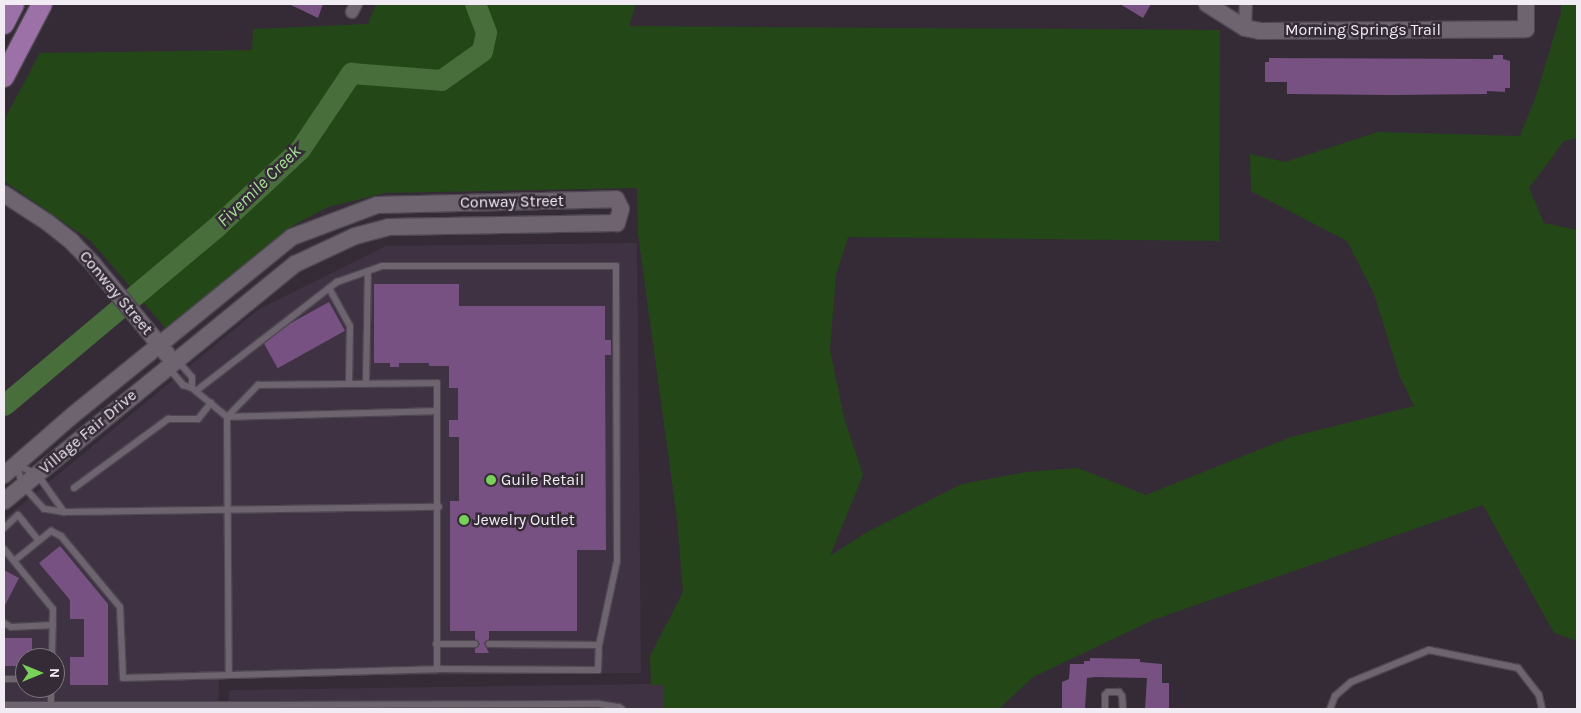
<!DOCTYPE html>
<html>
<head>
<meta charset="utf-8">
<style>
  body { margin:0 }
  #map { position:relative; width:1581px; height:713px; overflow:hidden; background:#342b36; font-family:Karla,sans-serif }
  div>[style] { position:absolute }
  .built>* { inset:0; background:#3f3343 }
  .green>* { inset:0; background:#244718 }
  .river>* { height:21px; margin:-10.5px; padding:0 10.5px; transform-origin:10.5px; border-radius:10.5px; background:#486e3b }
  .building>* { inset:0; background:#775182; transform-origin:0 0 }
  .roads { filter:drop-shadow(1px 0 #4e4851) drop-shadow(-1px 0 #4e4851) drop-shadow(0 1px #4e4851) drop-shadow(0 -1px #4e4851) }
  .service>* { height:6px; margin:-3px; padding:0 3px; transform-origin:3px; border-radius:3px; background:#6d6470 }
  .minor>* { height:12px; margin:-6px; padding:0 6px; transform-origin:6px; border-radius:6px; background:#6d6470 }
  .tertiary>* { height:16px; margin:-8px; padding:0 8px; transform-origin:8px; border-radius:8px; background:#6d6470 }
  .primary>* { height:20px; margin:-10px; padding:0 10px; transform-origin:10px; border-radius:10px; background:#9b71a8 }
  .dots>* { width:14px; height:14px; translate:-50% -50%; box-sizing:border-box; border:2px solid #342b36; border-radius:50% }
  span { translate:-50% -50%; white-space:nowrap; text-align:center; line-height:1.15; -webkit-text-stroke:5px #342b36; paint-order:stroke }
  .street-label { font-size:16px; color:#f1ebf3 }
  .poi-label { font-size:16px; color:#f1ebf3 }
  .left { translate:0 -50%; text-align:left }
  .water-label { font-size:18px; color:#a6e194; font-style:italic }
  .frame { position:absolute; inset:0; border:5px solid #f1ebf3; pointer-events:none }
  .north { position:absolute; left:15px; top:648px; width:50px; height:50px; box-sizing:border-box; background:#342b36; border:1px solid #807882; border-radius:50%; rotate:90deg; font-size:14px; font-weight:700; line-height:20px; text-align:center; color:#f1ebf3 }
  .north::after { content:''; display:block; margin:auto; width:18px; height:22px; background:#78d259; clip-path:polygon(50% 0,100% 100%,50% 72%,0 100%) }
</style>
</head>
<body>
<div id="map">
  <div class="built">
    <div style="clip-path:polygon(evenodd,637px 243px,641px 673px,219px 677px,218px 709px,4px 709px,4px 519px,259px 309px,386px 246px,637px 243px,25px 658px,55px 658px,55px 688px,25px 688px,25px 658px)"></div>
    <div style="clip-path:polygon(645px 684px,666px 684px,667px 709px,229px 709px,228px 707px,229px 691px,232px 690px)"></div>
  </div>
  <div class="green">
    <div style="clip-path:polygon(376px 4px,636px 4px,629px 26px,1220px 30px,1219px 241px,848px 237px,836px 275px,830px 350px,844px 418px,863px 475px,830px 556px,867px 532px,962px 484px,1026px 472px,1078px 468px,1146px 495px,1291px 437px,1414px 406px,1400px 377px,1374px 294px,1347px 241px,1251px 191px,1250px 154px,1285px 162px,1378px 132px,1520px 136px,1536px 96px,1561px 13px,1561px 4px,1577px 4px,1577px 138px,1564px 141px,1529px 188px,1544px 223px,1577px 230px,1577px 641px,1554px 633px,1483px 505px,1153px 620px,1033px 677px,999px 709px,663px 709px,663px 685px,651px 685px,650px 656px,683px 592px,677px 519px,638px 234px,637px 188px,385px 193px,328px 207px,294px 225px,167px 330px,91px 241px,4px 181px,4px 120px,40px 53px,252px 50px,253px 29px,368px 24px)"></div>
  </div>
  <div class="river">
    <div style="left:4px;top:405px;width:274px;rotate:-40deg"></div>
    <div style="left:214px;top:229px;width:117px;rotate:-42.9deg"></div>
    <div style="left:300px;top:149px;width:92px;rotate:-56.1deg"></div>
    <div style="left:351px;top:73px;width:90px;rotate:4.4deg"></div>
    <div style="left:441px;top:80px;width:50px;rotate:-35.3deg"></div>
    <div style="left:482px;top:51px;width:19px;rotate:-78deg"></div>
    <div style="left:486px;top:32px;width:30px;rotate:-111deg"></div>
  </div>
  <div class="building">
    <div style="clip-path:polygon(289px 4px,323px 4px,318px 18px)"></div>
    <div style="clip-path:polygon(1120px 4px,1151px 4px,1143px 18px)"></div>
    <div style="clip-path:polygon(1493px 55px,1503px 55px,1503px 59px,1510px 61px,1510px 88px,1505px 88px,1505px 92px,1487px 91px,1487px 94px,1392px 95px,1287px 94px,1287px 82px,1265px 82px,1265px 62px,1269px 62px,1269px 58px,1493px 59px)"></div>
    <div style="clip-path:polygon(374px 284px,459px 284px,459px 306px,605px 306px,605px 340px,611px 340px,611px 355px,605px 355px,606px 550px,577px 550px,577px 631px,489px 631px,489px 639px,484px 643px,489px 653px,475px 653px,475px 649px,480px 644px,475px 639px,475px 631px,450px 631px,450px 501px,459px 501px,459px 437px,449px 437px,449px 420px,458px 420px,458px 388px,449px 388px,449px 366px,429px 366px,429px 363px,399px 363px,399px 367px,390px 367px,390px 363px,374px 363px)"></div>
    <div style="left:329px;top:302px;width:33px;height:77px;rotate:61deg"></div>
    <div style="clip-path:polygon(60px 546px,108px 604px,108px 685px,70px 685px,70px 657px,84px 657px,84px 619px,70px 619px,70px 600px,39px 563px)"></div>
    <div style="clip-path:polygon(4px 570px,19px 578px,4px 607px)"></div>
    <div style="clip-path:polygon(4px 638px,32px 638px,32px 658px,25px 658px,25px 666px,4px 666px)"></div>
    <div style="clip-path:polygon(1090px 658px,1140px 659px,1140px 662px,1162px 664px,1162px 683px,1169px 683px,1169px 709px,1145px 709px,1147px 678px,1095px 677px,1087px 678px,1085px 708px,1062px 709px,1062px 682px,1069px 679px,1070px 664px,1084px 664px,1084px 661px,1090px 661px)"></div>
  </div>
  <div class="roads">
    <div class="service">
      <div style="left:329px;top:288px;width:43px;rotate:61.1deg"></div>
      <div style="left:350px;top:326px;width:58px;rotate:91deg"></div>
      <div style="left:366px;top:384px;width:113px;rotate:-89deg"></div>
      <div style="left:192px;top:388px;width:11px;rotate:-90deg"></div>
      <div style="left:192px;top:377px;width:15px;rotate:-132deg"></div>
      <div style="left:182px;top:366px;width:10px;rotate:-156deg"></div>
      <div style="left:173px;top:362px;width:11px;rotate:90deg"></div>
      <div style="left:173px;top:373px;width:16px;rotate:50deg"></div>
      <div style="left:183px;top:385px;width:9px;rotate:18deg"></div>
      <div style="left:192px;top:388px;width:45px;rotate:39.6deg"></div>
      <div style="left:227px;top:417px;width:258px;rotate:89.6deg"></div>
      <div style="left:227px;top:417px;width:45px;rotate:-45.9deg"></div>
      <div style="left:258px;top:385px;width:179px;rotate:-0.6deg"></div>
      <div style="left:437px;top:383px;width:286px;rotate:90deg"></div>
      <div style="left:227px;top:417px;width:210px;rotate:-1.6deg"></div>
      <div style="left:16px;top:465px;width:23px;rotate:23deg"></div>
      <div style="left:37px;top:474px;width:47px;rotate:54.6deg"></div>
      <div style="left:64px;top:512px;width:20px;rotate:-171deg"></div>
      <div style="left:44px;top:509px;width:31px;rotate:-132deg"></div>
      <div style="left:23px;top:486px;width:22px;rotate:-108deg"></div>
      <div style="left:74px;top:488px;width:117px;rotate:-36.3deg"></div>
      <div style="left:168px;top:419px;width:30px"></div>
      <div style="left:198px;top:419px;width:21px;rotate:-51deg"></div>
      <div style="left:64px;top:512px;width:375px;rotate:-0.8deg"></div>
      <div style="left:4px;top:528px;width:19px;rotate:-43deg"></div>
      <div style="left:18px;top:515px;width:33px;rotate:51deg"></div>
      <div style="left:4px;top:549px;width:77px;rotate:50.8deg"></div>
      <div style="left:53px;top:609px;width:49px;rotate:91.2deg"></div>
      <div style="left:14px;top:561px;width:48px;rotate:-39deg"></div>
      <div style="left:51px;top:531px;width:11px;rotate:27deg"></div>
      <div style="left:61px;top:536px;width:92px;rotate:50.3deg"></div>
      <div style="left:120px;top:607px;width:71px;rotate:87.6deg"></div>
      <div style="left:123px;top:678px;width:314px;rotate:-1.6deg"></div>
      <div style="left:437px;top:669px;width:161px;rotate:0.4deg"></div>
      <div style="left:598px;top:670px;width:25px;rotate:-88deg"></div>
      <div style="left:599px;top:645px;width:86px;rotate:-77.9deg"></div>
      <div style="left:617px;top:561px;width:295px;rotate:-90.2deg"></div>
      <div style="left:616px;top:266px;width:234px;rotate:180deg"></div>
      <div style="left:382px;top:266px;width:48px;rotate:160.4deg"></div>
      <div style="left:337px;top:282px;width:178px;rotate:142.3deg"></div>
      <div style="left:4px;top:623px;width:8px;rotate:30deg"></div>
      <div style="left:11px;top:627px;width:42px;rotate:-2.7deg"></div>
      <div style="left:436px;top:644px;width:39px"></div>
      <div style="left:489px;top:644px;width:110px;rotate:0.5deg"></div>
      <div style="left:4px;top:679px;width:21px"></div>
      <div style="left:51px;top:688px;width:17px;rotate:90deg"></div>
      <div style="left:51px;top:705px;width:218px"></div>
      <div style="left:4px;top:705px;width:47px"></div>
      <div style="left:269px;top:709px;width:4px;rotate:-90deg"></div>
      <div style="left:269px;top:705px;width:330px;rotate:-0.2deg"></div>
      <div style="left:599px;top:704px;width:20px;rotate:9deg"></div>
      <div style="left:619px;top:707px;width:4px;rotate:34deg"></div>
      <div style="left:1105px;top:709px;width:14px;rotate:-90deg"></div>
      <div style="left:1105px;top:695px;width:4px;rotate:-45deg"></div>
      <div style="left:1108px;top:692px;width:11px"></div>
      <div style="left:1119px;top:692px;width:5px;rotate:53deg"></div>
      <div style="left:1122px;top:696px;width:13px;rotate:86deg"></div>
      <div style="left:1330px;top:709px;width:14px;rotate:-69deg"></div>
      <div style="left:1335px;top:696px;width:21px;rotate:-41deg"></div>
      <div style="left:1351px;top:682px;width:84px;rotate:-22.3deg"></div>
      <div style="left:1429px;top:650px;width:91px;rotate:11.4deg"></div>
      <div style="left:1518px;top:668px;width:34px;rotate:52deg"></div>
      <div style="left:1539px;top:695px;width:14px;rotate:78deg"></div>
    </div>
    <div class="minor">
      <div style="left:352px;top:12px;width:9px;rotate:-63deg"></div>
      <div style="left:1245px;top:28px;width:24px;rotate:-88deg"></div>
    </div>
    <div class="tertiary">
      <div style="left:1207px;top:4px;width:45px;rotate:32.3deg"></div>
      <div style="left:1245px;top:28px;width:15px;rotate:11deg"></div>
      <div style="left:1260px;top:31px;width:266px;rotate:-0.4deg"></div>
      <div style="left:1526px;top:29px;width:25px;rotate:-90deg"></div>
      <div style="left:4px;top:194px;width:51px;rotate:33.1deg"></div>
      <div style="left:47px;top:222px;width:31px;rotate:38deg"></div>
      <div style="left:71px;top:241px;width:32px;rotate:46deg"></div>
      <div style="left:93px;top:264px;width:117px;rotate:50.6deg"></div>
      <div style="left:4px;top:475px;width:91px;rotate:-41deg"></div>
      <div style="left:73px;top:415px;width:282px;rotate:-39.1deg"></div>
      <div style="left:292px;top:237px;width:91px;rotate:-20.6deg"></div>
      <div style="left:377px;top:205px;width:239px;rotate:-1.4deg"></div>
      <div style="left:616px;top:199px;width:11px;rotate:63deg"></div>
      <div style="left:621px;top:209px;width:15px;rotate:106deg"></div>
      <div style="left:617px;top:223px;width:228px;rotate:179deg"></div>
      <div style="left:389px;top:227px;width:35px;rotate:165deg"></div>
      <div style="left:355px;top:236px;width:66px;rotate:155deg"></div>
      <div style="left:295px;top:264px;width:375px;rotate:140.8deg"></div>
    </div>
    <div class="primary">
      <div style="left:4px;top:24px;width:22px;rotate:-63deg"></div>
      <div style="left:4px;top:77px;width:82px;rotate:-62.5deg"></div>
    </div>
  </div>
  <div class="dots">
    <div style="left:491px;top:480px;background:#78d259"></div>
    <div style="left:464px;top:520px;background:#78d259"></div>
  </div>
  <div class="street-label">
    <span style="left:1363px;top:30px">Morning Springs Trail</span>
    <span style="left:512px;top:202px;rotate:-1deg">Conway Street</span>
    <span style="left:116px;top:293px;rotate:50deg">Conway Street</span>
    <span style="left:88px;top:432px;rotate:-40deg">Village Fair Drive</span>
  </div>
  <div class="poi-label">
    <span class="left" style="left:501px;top:480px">Guile Retail</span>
    <span class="left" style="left:474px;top:520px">Jewelry Outlet</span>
  </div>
  <div class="water-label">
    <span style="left:259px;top:186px;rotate:-44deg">Fivemile Creek</span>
  </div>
  <div class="frame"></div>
  <div class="north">N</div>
</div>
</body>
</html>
